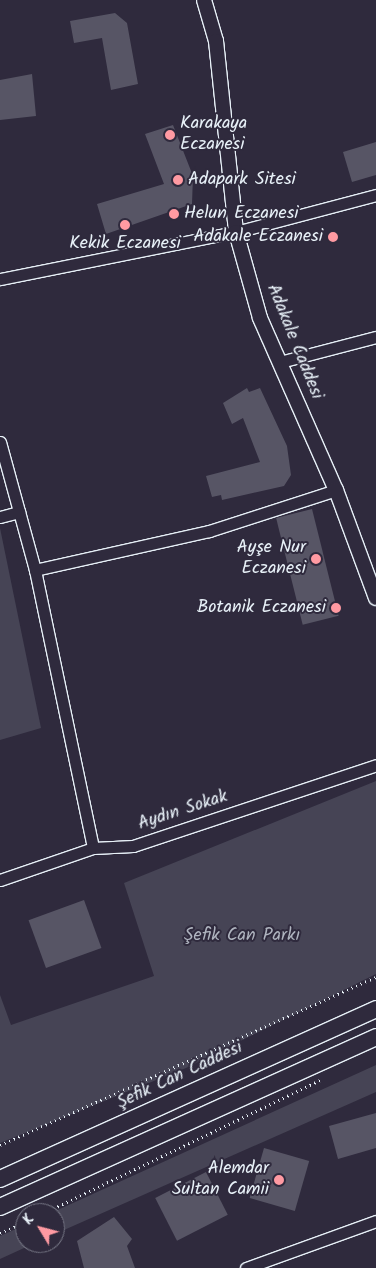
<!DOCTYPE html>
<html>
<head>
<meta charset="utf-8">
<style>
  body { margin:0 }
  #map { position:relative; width:376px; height:1268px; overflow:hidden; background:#2f2a3d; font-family:Kalam,sans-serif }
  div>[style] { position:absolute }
  .green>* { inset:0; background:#464455 }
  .building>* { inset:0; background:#575565; transform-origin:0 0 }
  .path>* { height:2.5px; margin-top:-1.25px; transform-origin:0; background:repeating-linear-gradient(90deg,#e8f1f8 0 1px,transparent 0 5px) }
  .roads { filter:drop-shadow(1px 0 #e8f1f8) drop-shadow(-1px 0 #e8f1f8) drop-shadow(0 1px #e8f1f8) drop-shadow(0 -1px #e8f1f8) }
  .minor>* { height:11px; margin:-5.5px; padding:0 5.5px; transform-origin:5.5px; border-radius:5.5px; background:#2f2a3d }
  .tertiary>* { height:14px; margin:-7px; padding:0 7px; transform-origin:7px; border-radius:7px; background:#2f2a3d }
  .secondary>* { height:16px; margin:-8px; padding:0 8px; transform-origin:8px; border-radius:8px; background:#2f2a3d }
  .dots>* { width:14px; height:14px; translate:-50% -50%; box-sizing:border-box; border:2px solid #2f2a3d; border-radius:50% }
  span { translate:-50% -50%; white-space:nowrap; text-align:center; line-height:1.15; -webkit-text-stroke:4px #2f2a3d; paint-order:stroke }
  .poi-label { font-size:18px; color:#e8f1f8 }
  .left { translate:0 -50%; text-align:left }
  .right { translate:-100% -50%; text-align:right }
  .street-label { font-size:18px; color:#e8f1f8 }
  .park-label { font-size:18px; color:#afb4bf }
  .north { position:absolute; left:15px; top:1203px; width:50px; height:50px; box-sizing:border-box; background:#2f2a3d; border:1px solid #797a88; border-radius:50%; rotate:307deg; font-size:14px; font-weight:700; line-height:20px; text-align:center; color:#e8f1f8 }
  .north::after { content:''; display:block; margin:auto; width:18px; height:22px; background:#ff9aa2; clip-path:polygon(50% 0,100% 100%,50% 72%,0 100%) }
</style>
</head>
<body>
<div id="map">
  <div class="green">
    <div style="clip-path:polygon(0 528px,41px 728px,0 740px)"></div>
    <div style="clip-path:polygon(376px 781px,376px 974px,186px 1068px,0 1143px,0 995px,11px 1025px,154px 976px,124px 883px)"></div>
    <div style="clip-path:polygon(376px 1065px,376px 1092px,55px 1234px,55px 1213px,51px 1213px)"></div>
    <div style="clip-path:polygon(25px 1225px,25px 1243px,35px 1243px,0 1259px,0 1236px)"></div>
  </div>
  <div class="building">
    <div style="clip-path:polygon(115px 13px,127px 23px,138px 84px,111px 90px,102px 38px,74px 43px,70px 21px)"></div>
    <div style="clip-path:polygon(32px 74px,36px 116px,0 120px,0 80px)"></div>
    <div style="clip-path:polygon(173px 125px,193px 176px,192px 204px,106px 234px,97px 204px,164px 184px,145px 134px)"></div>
    <div style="clip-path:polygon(376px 142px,376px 175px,352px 182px,343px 152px)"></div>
    <div style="clip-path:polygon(247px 388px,249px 392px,260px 388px,287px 446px,291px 475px,284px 486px,222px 500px,221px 495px,212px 497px,206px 476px,260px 462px,243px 418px,232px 424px,223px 403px)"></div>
    <div style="left:312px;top:509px;width:110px;height:37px;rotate:76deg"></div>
    <div style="left:84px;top:900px;width:51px;height:59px;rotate:70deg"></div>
    <div style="clip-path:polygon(376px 1113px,376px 1148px,338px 1159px,329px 1126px)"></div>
    <div style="left:264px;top:1148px;width:47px;height:52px;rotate:16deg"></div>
    <div style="left:206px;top:1172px;width:48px;height:57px;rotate:63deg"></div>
    <div style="clip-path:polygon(114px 1217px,132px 1239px,127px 1246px,135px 1268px,84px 1268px,77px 1241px)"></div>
  </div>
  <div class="path">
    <div style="left:0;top:1145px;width:412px;rotate:-24.1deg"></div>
    <div style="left:44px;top:1213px;width:309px;rotate:-25.7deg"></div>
    <div style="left:0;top:1233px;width:27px;rotate:-24deg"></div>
  </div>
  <div class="roads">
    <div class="minor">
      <div style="left:0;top:279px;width:241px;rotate:-11.3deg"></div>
      <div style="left:236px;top:232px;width:145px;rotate:-14.8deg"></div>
      <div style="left:280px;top:362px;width:99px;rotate:-14.6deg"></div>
      <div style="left:0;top:442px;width:133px;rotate:74.7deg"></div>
      <div style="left:35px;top:570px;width:284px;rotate:78.2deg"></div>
      <div style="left:0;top:517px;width:20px;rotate:-15deg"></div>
      <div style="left:35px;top:570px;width:178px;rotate:-12.6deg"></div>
      <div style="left:209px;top:531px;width:133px;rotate:-17.9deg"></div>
      <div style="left:0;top:880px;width:98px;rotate:-19deg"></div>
      <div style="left:93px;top:848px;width:40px;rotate:-2.9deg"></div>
      <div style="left:133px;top:846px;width:256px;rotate:-18.4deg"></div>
      <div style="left:246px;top:1268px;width:138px;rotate:-19.9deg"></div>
    </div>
    <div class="tertiary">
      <div style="left:204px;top:0;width:43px;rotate:73.7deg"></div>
      <div style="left:216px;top:41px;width:192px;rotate:84deg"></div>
      <div style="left:236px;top:232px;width:89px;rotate:74.4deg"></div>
      <div style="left:260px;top:318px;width:188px;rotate:66.2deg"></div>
      <div style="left:336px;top:490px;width:115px;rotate:69.7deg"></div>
    </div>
    <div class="secondary">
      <div style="left:0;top:1179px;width:413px;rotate:-24.3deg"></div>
      <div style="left:0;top:1207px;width:413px;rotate:-24.3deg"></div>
    </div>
  </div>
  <div class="dots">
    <div style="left:170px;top:135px;background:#ff9aa2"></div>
    <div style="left:178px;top:180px;background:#ff9aa2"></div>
    <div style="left:174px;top:214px;background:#ff9aa2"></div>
    <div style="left:125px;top:225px;background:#ff9aa2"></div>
    <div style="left:333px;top:237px;background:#ff9aa2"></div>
    <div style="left:316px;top:559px;background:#ff9aa2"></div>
    <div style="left:336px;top:608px;background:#ff9aa2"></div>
    <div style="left:279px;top:1180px;background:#ff9aa2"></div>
  </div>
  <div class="poi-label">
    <span class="left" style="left:180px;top:135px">Karakaya<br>Eczanesi</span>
    <span class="left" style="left:188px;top:180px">Adapark Sitesi</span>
    <span class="left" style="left:184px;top:214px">Helun Eczanesi</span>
    <span class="right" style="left:323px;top:237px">Adakale Eczanesi</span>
    <span style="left:125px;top:244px">Kekik Eczanesi</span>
    <span class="right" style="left:306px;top:559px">Ayşe Nur<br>Eczanesi</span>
    <span class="right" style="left:326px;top:608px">Botanik Eczanesi</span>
    <span class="right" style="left:269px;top:1180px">Alemdar<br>Sultan Camii</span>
  </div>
  <div class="street-label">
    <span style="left:294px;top:342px;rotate:68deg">Adakale Caddesi</span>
    <span style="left:183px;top:811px;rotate:-18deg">Aydın Sokak</span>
    <span style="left:180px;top:1076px;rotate:-25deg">Şefik Can Caddesi</span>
  </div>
  <div class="park-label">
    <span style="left:242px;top:936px">Şefik Can Parkı</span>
  </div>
  <div class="north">K</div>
</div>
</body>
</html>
